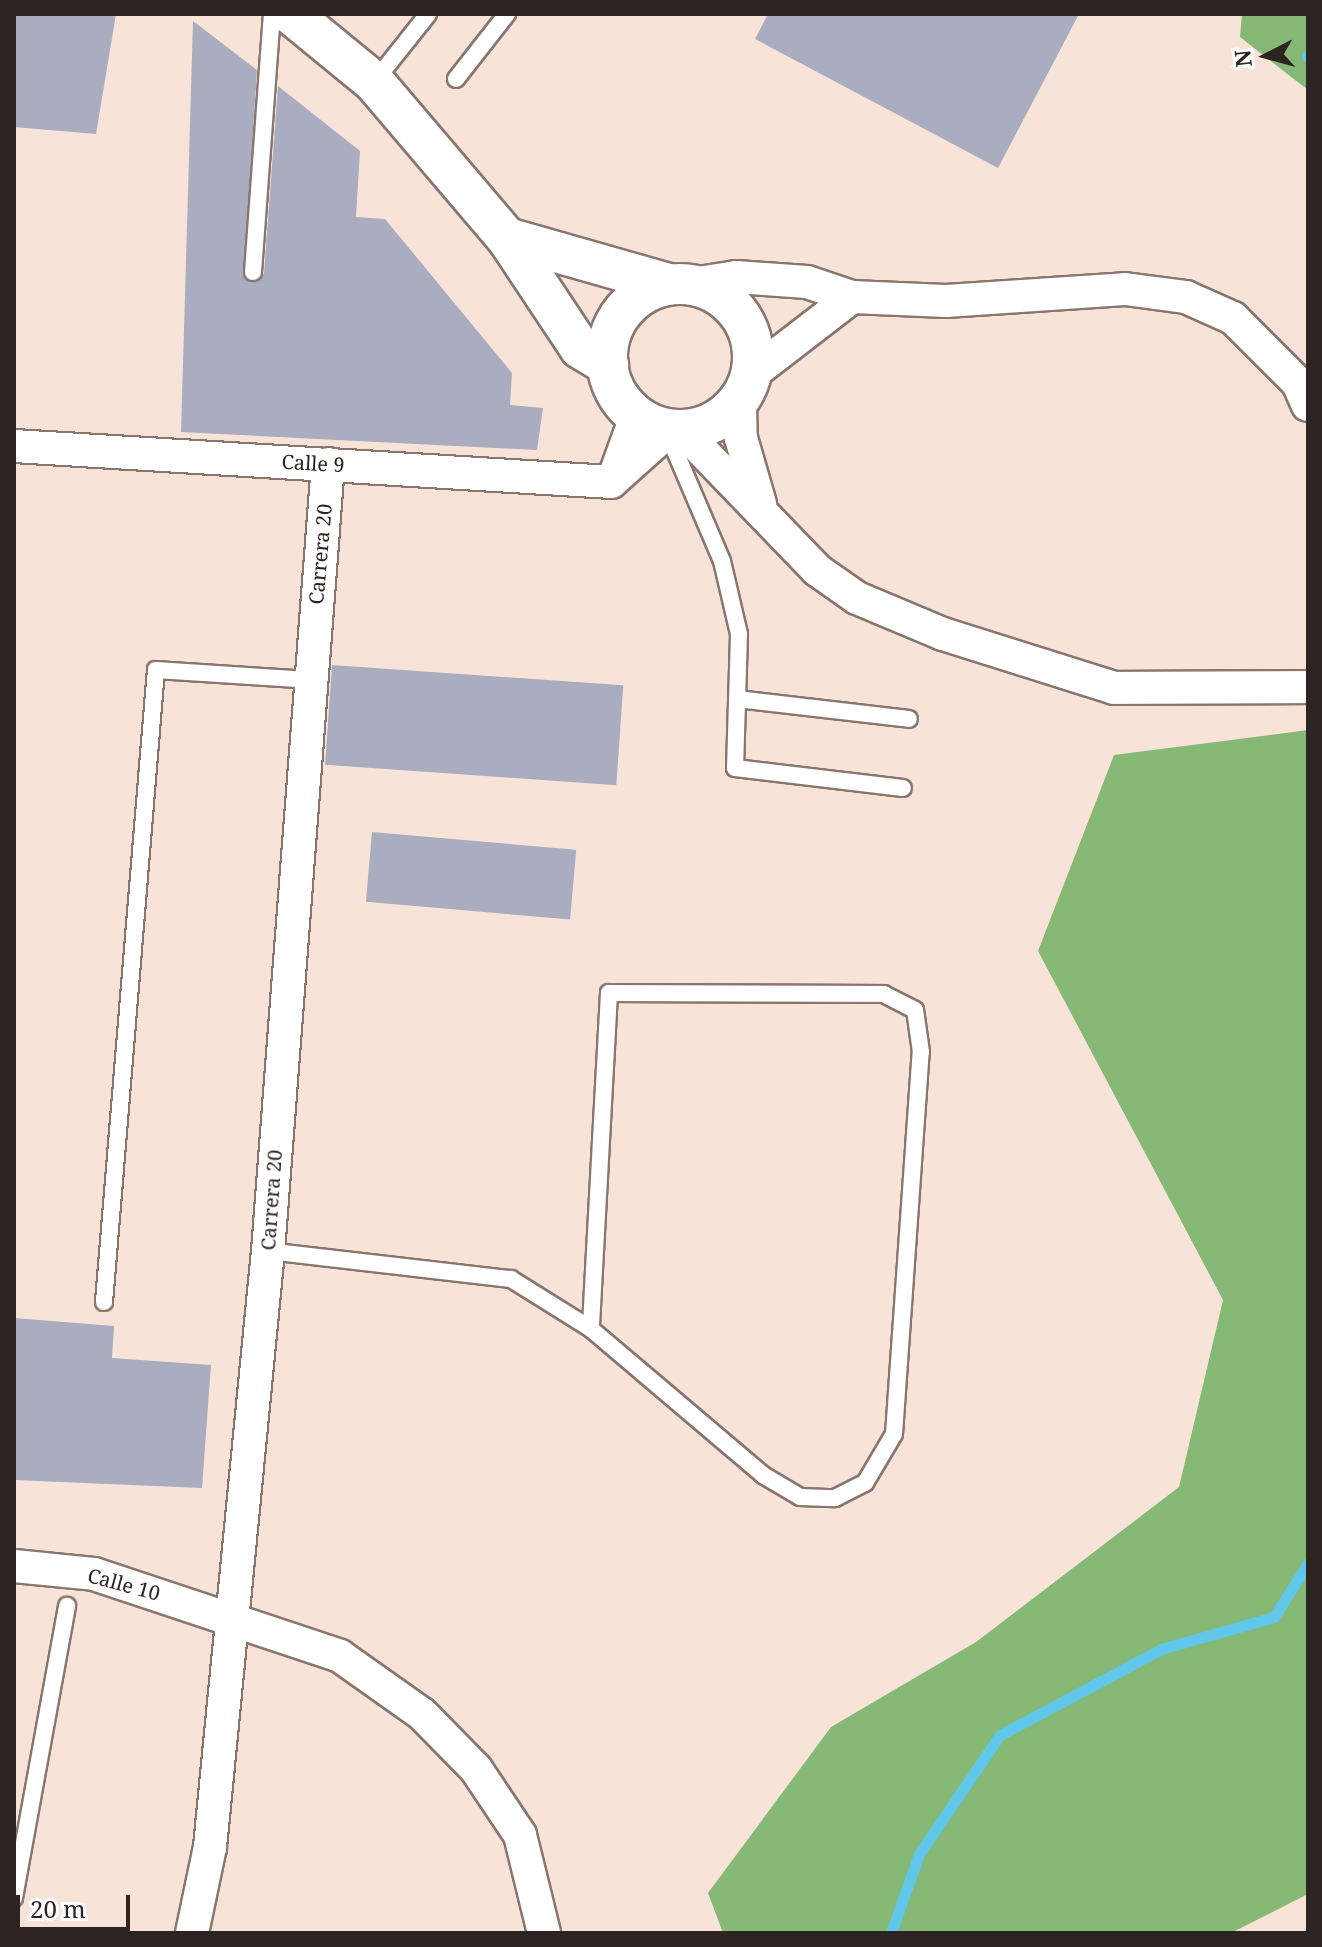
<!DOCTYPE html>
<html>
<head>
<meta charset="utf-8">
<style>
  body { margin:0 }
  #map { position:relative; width:1322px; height:1947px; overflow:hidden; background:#f8e3d9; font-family:"Noto Serif",serif }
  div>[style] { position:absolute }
  .forest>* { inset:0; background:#86b976 }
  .stream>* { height:11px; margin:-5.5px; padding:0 5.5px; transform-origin:5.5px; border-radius:5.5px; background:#60c7eb }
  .building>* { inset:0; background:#aaacbf; transform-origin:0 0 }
  .roads { filter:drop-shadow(2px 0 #88766e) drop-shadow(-2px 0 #88766e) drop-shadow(0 2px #88766e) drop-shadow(0 -2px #88766e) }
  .service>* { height:16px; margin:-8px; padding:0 8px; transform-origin:8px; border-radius:8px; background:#fff }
  .minor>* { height:32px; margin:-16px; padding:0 16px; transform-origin:16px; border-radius:16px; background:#fff }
  .tertiary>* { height:40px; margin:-20px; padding:0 20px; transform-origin:20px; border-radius:20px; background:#fff }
  .tertiary>.ring { margin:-20px; padding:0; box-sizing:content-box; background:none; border:40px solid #fff; border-radius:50% }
  span { translate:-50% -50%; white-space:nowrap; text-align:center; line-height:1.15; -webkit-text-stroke:7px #fff; paint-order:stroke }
  .street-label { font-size:20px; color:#2b2420 }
  .frame { position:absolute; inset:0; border:16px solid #2b2420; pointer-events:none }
  .north { position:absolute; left:1226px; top:16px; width:80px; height:80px; -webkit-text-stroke:6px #fff; paint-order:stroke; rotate:264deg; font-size:22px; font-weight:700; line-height:32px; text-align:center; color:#2b2420 }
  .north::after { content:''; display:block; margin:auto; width:28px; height:36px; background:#2b2420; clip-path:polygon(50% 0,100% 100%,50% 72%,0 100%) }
  .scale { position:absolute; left:16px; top:1895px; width:114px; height:36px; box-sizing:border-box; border:4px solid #2b2420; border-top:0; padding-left:10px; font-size:24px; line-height:28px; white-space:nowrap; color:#2b2420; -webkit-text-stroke:6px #fff; paint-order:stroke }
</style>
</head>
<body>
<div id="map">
  <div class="forest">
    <div style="clip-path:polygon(1242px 14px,1308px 14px,1308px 90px,1240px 37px)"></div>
    <div style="clip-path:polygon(1308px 730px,1308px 1894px,1231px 1933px,723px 1933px,708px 1893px,831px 1727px,976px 1642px,1179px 1487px,1223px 1300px,1038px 951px,1114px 755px)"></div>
  </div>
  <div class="stream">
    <div style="left:1307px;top:56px;width:1px;rotate:-45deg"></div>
    <div style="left:891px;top:1933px;width:84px;rotate:-70.5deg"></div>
    <div style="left:919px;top:1854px;width:144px;rotate:-55.8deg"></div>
    <div style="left:1000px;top:1735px;width:183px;rotate:-28.1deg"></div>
    <div style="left:1161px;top:1649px;width:117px;rotate:-15.8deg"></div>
    <div style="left:1274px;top:1617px;width:64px;rotate:-57.8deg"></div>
  </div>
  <div class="building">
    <div style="clip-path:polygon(14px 14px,116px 14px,96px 134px,14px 127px)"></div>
    <div style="clip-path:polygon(768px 14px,1079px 14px,998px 168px,755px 39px)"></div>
    <div style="clip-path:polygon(193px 21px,257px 70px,244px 277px,257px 282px,264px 273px,278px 86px,360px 151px,356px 217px,385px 219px,512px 373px,510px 405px,543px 408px,537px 450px,181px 432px)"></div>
    <div style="left:332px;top:665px;width:292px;height:100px;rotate:4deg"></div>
    <div style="left:372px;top:832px;width:205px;height:70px;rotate:5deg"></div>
    <div style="clip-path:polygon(14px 1318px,114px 1326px,112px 1358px,211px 1365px,202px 1488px,14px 1480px)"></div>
  </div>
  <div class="roads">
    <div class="service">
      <div style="left:456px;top:79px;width:83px;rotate:-51.9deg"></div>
      <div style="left:374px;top:82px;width:87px;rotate:-51.5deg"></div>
      <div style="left:253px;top:272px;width:259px;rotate:-85.8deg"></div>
      <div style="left:667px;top:432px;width:140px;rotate:66.9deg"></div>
      <div style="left:722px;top:561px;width:75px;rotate:76.9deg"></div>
      <div style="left:739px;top:634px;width:134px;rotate:91.7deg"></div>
      <div style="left:735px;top:768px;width:169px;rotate:6.8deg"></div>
      <div style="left:737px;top:699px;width:173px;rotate:6.6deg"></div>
      <div style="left:268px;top:1251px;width:245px;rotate:6.6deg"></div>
      <div style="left:511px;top:1279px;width:94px;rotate:32deg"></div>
      <div style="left:591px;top:1329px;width:226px;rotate:40.3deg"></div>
      <div style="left:763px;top:1475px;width:43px;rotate:30.7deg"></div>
      <div style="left:800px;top:1497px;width:35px;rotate:2deg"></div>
      <div style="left:835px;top:1498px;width:34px;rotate:-27deg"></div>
      <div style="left:865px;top:1483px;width:57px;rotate:-59.4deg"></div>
      <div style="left:894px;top:1434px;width:383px;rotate:-86deg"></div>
      <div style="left:921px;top:1052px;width:42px;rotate:-98.1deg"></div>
      <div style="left:915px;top:1010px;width:35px;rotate:-153deg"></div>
      <div style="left:884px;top:994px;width:275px;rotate:-179.8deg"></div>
      <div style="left:609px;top:993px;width:336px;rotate:93.1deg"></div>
      <div style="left:104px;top:1302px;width:634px;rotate:-85.3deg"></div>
      <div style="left:156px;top:670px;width:153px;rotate:3.7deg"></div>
      <div style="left:14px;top:1898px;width:297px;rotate:-79.7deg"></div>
    </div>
    <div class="minor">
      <div style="left:692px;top:284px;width:45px;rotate:-9deg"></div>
      <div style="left:736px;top:277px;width:71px;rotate:4deg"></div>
      <div style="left:807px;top:282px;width:47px;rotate:18.4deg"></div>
      <div style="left:852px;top:297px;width:94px;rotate:2.4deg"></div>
      <div style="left:946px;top:301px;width:179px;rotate:-3.8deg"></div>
      <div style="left:1125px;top:289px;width:62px;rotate:7.5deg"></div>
      <div style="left:1186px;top:297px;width:51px;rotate:24.1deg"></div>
      <div style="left:1233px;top:318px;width:92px;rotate:45deg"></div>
      <div style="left:1298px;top:383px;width:24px;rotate:66deg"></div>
      <div style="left:748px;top:377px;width:131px;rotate:-37.6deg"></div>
      <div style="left:740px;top:399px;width:39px;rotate:89deg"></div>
      <div style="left:741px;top:438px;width:69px;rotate:73.9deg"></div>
      <div style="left:683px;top:431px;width:193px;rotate:46deg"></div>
      <div style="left:817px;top:570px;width:49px;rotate:35deg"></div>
      <div style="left:857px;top:598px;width:93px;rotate:22.7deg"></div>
      <div style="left:943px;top:634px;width:179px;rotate:17.5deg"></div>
      <div style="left:1114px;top:688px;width:194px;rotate:-0.3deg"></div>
      <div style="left:14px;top:446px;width:598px;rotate:3.45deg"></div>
      <div style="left:611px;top:482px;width:75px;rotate:-41.8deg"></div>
      <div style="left:616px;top:472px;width:62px;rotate:-70.1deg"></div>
      <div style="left:14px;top:1566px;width:80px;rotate:5.7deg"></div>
      <div style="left:94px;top:1574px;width:259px;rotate:18.4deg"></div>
      <div style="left:340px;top:1656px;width:100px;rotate:35.3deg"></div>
      <div style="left:422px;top:1714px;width:77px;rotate:45.5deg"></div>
      <div style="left:476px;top:1769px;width:79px;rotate:56.3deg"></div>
      <div style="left:520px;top:1835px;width:101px;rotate:76.2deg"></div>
      <div style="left:192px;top:1933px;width:88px;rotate:-78.2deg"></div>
      <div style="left:210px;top:1847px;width:599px;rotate:-84.44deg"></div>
      <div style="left:268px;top:1251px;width:789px;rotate:-85.64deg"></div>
    </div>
    <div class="tertiary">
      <div style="left:291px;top:14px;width:107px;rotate:39.3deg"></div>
      <div style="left:374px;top:82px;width:205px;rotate:49.6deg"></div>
      <div style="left:507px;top:238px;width:132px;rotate:56.4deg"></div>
      <div style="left:580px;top:348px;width:33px;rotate:31deg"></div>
      <div style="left:507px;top:238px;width:168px;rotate:15.9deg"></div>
      <div class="ring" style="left:607px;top:284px;width:106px;height:106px"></div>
    </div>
  </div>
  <div class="street-label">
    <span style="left:313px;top:463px;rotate:3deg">Calle 9</span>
    <span style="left:320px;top:554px;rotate:-85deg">Carrera 20</span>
    <span style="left:271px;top:1200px;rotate:-86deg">Carrera 20</span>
    <span style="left:124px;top:1584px;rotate:15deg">Calle 10</span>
  </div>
  <div class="frame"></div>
  <div class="north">N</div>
  <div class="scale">20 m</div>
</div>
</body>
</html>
